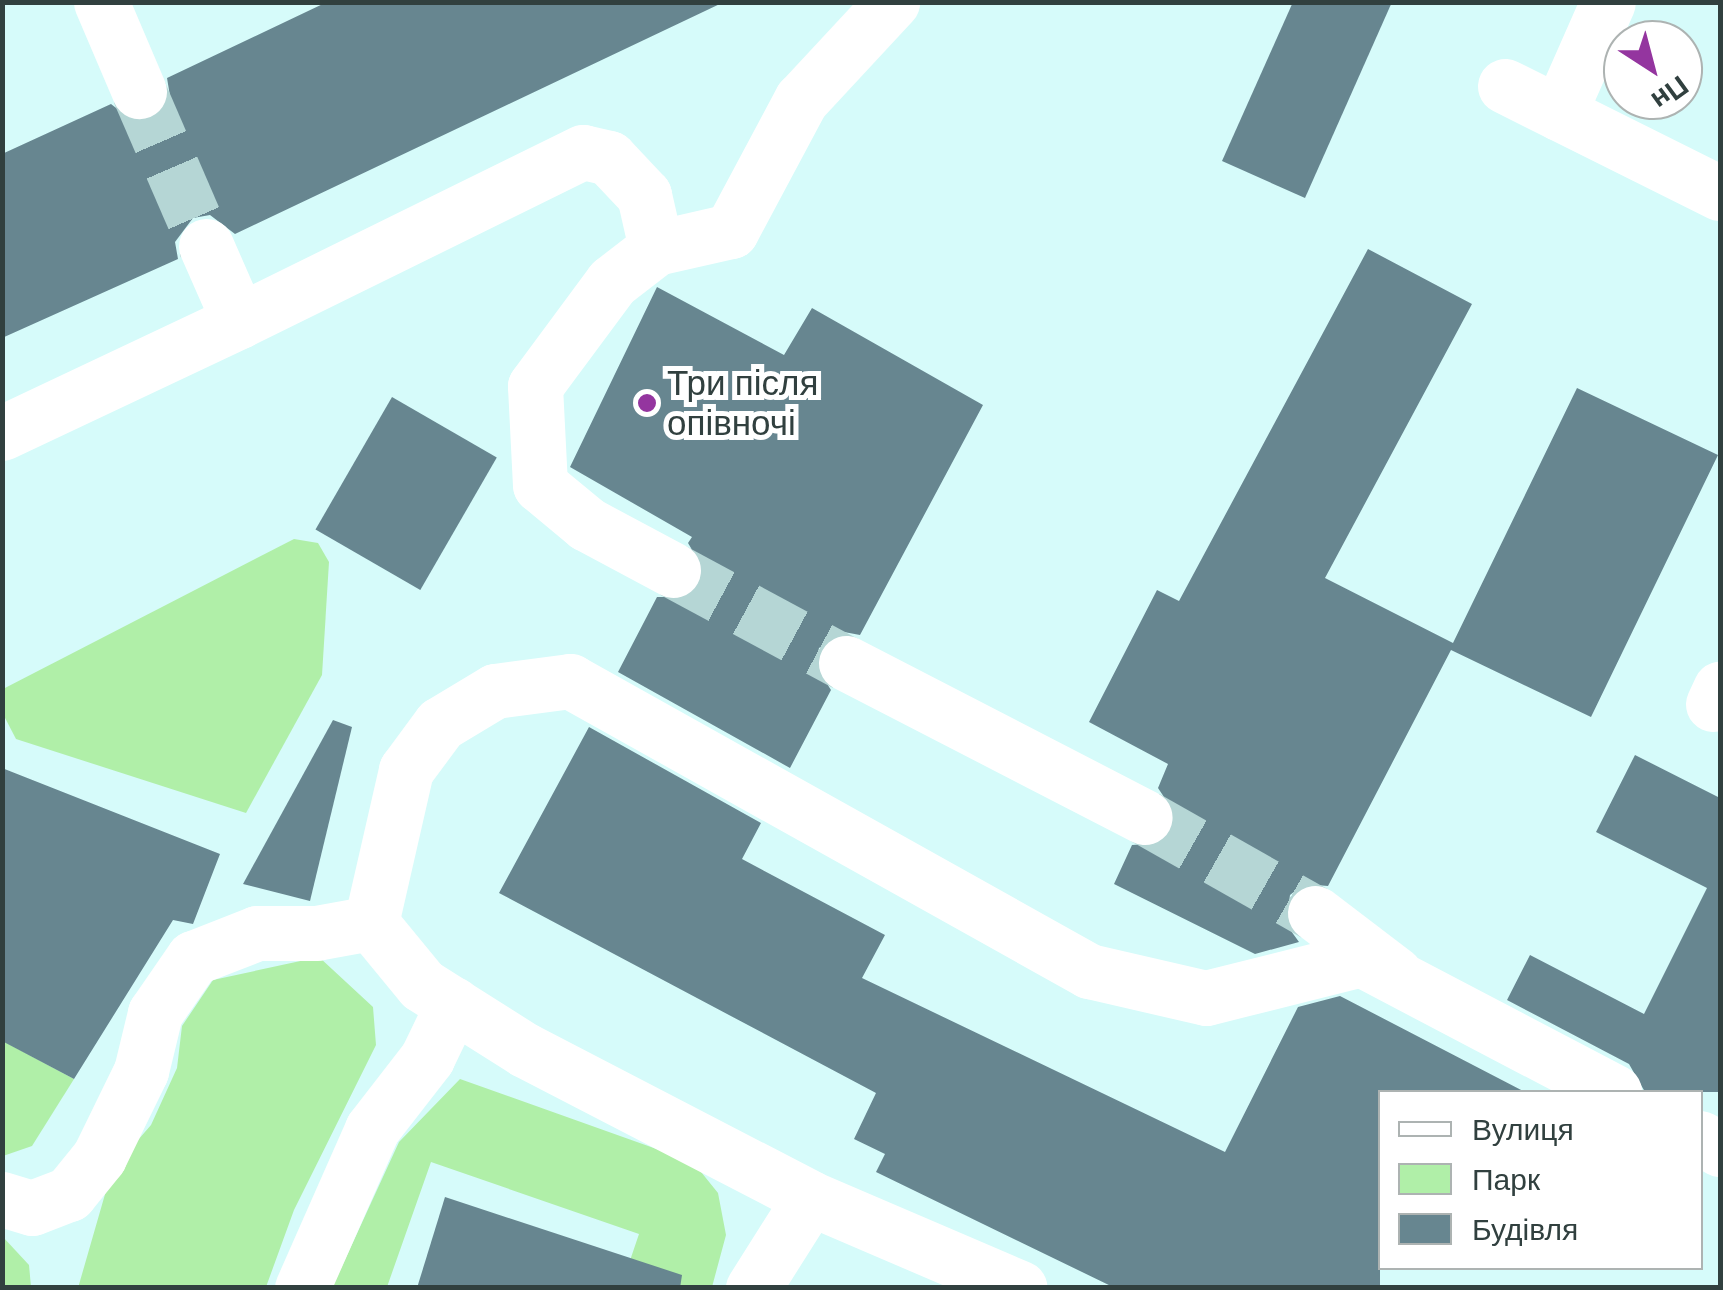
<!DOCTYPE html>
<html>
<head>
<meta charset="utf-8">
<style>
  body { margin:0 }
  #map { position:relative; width:1723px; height:1290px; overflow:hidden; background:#d6fbfa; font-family:"DM Sans",sans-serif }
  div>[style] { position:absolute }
  .green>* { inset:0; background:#b0efa8 }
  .building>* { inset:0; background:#678690; transform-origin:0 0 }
  .minor-tunnel>* { height:55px; margin-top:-27.5px; transform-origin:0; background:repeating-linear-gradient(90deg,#b5d6d5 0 55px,transparent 0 83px) }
  .minor>* { height:55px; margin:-27.5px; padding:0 27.5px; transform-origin:27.5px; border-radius:27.5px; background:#fff }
  .dots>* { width:28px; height:28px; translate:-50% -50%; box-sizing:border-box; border:5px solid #fff; border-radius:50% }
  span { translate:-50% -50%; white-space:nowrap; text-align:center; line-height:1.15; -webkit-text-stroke:10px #fff; paint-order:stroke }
  .poi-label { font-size:35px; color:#31403f }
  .left { translate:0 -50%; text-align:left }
  .frame { position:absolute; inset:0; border:5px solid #31403f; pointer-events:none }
  .legend { position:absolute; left:1378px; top:1090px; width:325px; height:180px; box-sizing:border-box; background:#fff; border:2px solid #adb3b2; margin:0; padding:12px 18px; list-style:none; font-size:30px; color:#31403f }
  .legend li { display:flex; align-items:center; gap:20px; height:50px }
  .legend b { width:50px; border:2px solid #adb3b2 }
  .north { position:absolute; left:1603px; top:20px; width:100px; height:100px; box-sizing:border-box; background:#fff; border:2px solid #adb3b2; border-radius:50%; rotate:144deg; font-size:28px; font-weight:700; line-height:40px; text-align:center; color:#31403f }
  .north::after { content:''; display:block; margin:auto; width:35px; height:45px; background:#94359f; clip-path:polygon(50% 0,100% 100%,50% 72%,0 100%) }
</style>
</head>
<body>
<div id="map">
  <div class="green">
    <div style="clip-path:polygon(294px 539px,318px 543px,329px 562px,322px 675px,246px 813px,16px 739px,3px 714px,3px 689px)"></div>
    <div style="clip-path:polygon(319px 957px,373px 1007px,376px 1045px,294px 1210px,266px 1287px,78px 1288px,112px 1170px,151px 1125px,177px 1068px,182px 1026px,213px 980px)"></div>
    <div style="clip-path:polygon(3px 1041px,74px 1079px,32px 1146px,3px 1156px)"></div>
    <div style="clip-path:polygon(460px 1079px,693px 1162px,718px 1193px,726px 1235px,712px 1287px,621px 1287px,639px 1234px,431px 1162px,387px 1287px,332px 1288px,399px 1142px)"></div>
    <div style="clip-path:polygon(3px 1237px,29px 1265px,31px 1287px,3px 1287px)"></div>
  </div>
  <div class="building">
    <div style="clip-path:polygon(327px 2px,724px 2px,235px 234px,210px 215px,193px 218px,175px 242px,178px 259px,2px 338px,2px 154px,111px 104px,134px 122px,152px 119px,170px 96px,167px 78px)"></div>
    <div style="clip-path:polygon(1293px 2px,1392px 2px,1305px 198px,1222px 161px)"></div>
    <div style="clip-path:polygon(1368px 249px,1472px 304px,1325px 578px,1453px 643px,1577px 388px,1718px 455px,1591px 717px,1451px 650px,1328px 886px,1304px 884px,1290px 895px,1286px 924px,1299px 942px,1255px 954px,1114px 884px,1132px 845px,1163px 843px,1176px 815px,1158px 788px,1168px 764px,1089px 722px,1157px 590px,1179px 601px)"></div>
    <div style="clip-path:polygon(657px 287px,784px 355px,812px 308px,983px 405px,860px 635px,844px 632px,819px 648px,815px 665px,831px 690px,790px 768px,618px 672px,657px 597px,689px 597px,704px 570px,688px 543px,692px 537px,570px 467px)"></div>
    <div style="left:392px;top:397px;width:121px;height:153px;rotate:30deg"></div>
    <div style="clip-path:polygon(333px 720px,352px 727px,310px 901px,243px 884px)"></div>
    <div style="clip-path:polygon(589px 727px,761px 823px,742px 859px,885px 935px,862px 978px,1225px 1152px,1298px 1007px,1340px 996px,1525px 1092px,1380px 1092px,1380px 1288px,1115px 1288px,876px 1172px,885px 1154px,854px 1139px,876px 1093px,499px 893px)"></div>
    <div style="clip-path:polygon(1635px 755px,1720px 798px,1720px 1092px,1645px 1092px,1629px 1064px,1507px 1000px,1530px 955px,1644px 1014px,1707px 888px,1596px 832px)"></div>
    <div style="clip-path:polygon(2px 768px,220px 854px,193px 924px,173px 920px,74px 1079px,2px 1041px)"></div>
    <div style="clip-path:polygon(445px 1197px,682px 1275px,680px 1288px,417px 1288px)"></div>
  </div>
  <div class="minor-tunnel">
    <div style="left:139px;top:91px;width:169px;rotate:66.6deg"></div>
    <div style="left:673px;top:570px;width:196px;rotate:28.3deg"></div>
    <div style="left:1145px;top:817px;width:195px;rotate:29.5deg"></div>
  </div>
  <div class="minor">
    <div style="left:101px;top:2px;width:97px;rotate:66.9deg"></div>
    <div style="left:1505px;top:86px;width:240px;rotate:26.5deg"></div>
    <div style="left:1559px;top:113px;width:121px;rotate:-66.2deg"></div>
    <div style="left:239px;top:321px;width:383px;rotate:-26.2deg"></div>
    <div style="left:583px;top:152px;width:27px;rotate:13deg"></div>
    <div style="left:609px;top:158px;width:51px;rotate:46.6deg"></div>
    <div style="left:644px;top:195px;width:54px;rotate:77.2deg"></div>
    <div style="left:2px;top:433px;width:262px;rotate:-25.3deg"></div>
    <div style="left:239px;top:321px;width:82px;rotate:-113.7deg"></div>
    <div style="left:673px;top:570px;width:98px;rotate:-151.9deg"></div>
    <div style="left:587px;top:524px;width:61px;rotate:-140.3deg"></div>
    <div style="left:540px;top:485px;width:99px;rotate:-92.9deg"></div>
    <div style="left:535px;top:386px;width:129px;rotate:-53.5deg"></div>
    <div style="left:612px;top:282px;width:56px;rotate:-37.7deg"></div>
    <div style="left:656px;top:248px;width:77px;rotate:-12.8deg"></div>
    <div style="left:731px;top:231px;width:149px;rotate:-61.9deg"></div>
    <div style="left:801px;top:100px;width:134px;rotate:-47.1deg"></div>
    <div style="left:846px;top:663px;width:336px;rotate:27.3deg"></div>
    <div style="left:1713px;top:704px;width:17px;rotate:-65deg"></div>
    <div style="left:1315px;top:913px;width:101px;rotate:37.3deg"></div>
    <div style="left:371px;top:923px;width:80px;rotate:50.6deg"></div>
    <div style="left:422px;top:985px;width:122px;rotate:32.3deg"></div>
    <div style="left:525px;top:1050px;width:321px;rotate:27.4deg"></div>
    <div style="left:810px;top:1198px;width:107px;rotate:122.3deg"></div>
    <div style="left:1700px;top:1138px;width:23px;rotate:29deg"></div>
    <div style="left:810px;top:1198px;width:228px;rotate:23.2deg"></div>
    <div style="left:2px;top:1199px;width:31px;rotate:17deg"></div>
    <div style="left:32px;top:1208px;width:40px;rotate:-21deg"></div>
    <div style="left:69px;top:1194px;width:48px;rotate:-51deg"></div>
    <div style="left:99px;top:1157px;width:96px;rotate:-64deg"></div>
    <div style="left:141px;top:1071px;width:60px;rotate:-76.4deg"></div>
    <div style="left:155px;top:1013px;width:67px;rotate:-55.4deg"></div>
    <div style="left:193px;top:958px;width:69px;rotate:-21.3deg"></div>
    <div style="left:257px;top:933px;width:59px"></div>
    <div style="left:316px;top:933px;width:56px;rotate:-10.3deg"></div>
    <div style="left:371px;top:923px;width:157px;rotate:-77.1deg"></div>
    <div style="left:406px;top:770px;width:57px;rotate:-53.5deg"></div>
    <div style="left:440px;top:724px;width:64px;rotate:-31deg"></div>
    <div style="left:495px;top:691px;width:76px;rotate:-7.6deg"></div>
    <div style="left:570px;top:681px;width:595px;rotate:29.2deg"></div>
    <div style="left:1089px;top:971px;width:120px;rotate:13deg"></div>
    <div style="left:1206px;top:998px;width:160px;rotate:-14.1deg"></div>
    <div style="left:1361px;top:959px;width:286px;rotate:27.7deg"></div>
    <div style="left:302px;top:1288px;width:174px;rotate:-66.2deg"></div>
    <div style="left:372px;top:1129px;width:90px;rotate:-52.2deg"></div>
    <div style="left:427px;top:1058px;width:60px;rotate:-64.3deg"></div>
  </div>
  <div class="dots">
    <div style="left:647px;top:403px;background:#94359f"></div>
  </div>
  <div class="poi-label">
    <span class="left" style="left:667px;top:403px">Три після<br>опівночі</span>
  </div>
  <div class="frame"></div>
  <ul class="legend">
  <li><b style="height:12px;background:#fff"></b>Вулиця</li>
  <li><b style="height:28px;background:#b0efa8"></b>Парк</li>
  <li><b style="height:28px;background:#678690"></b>Будівля</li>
  </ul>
  <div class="north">Пн</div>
</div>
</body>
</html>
